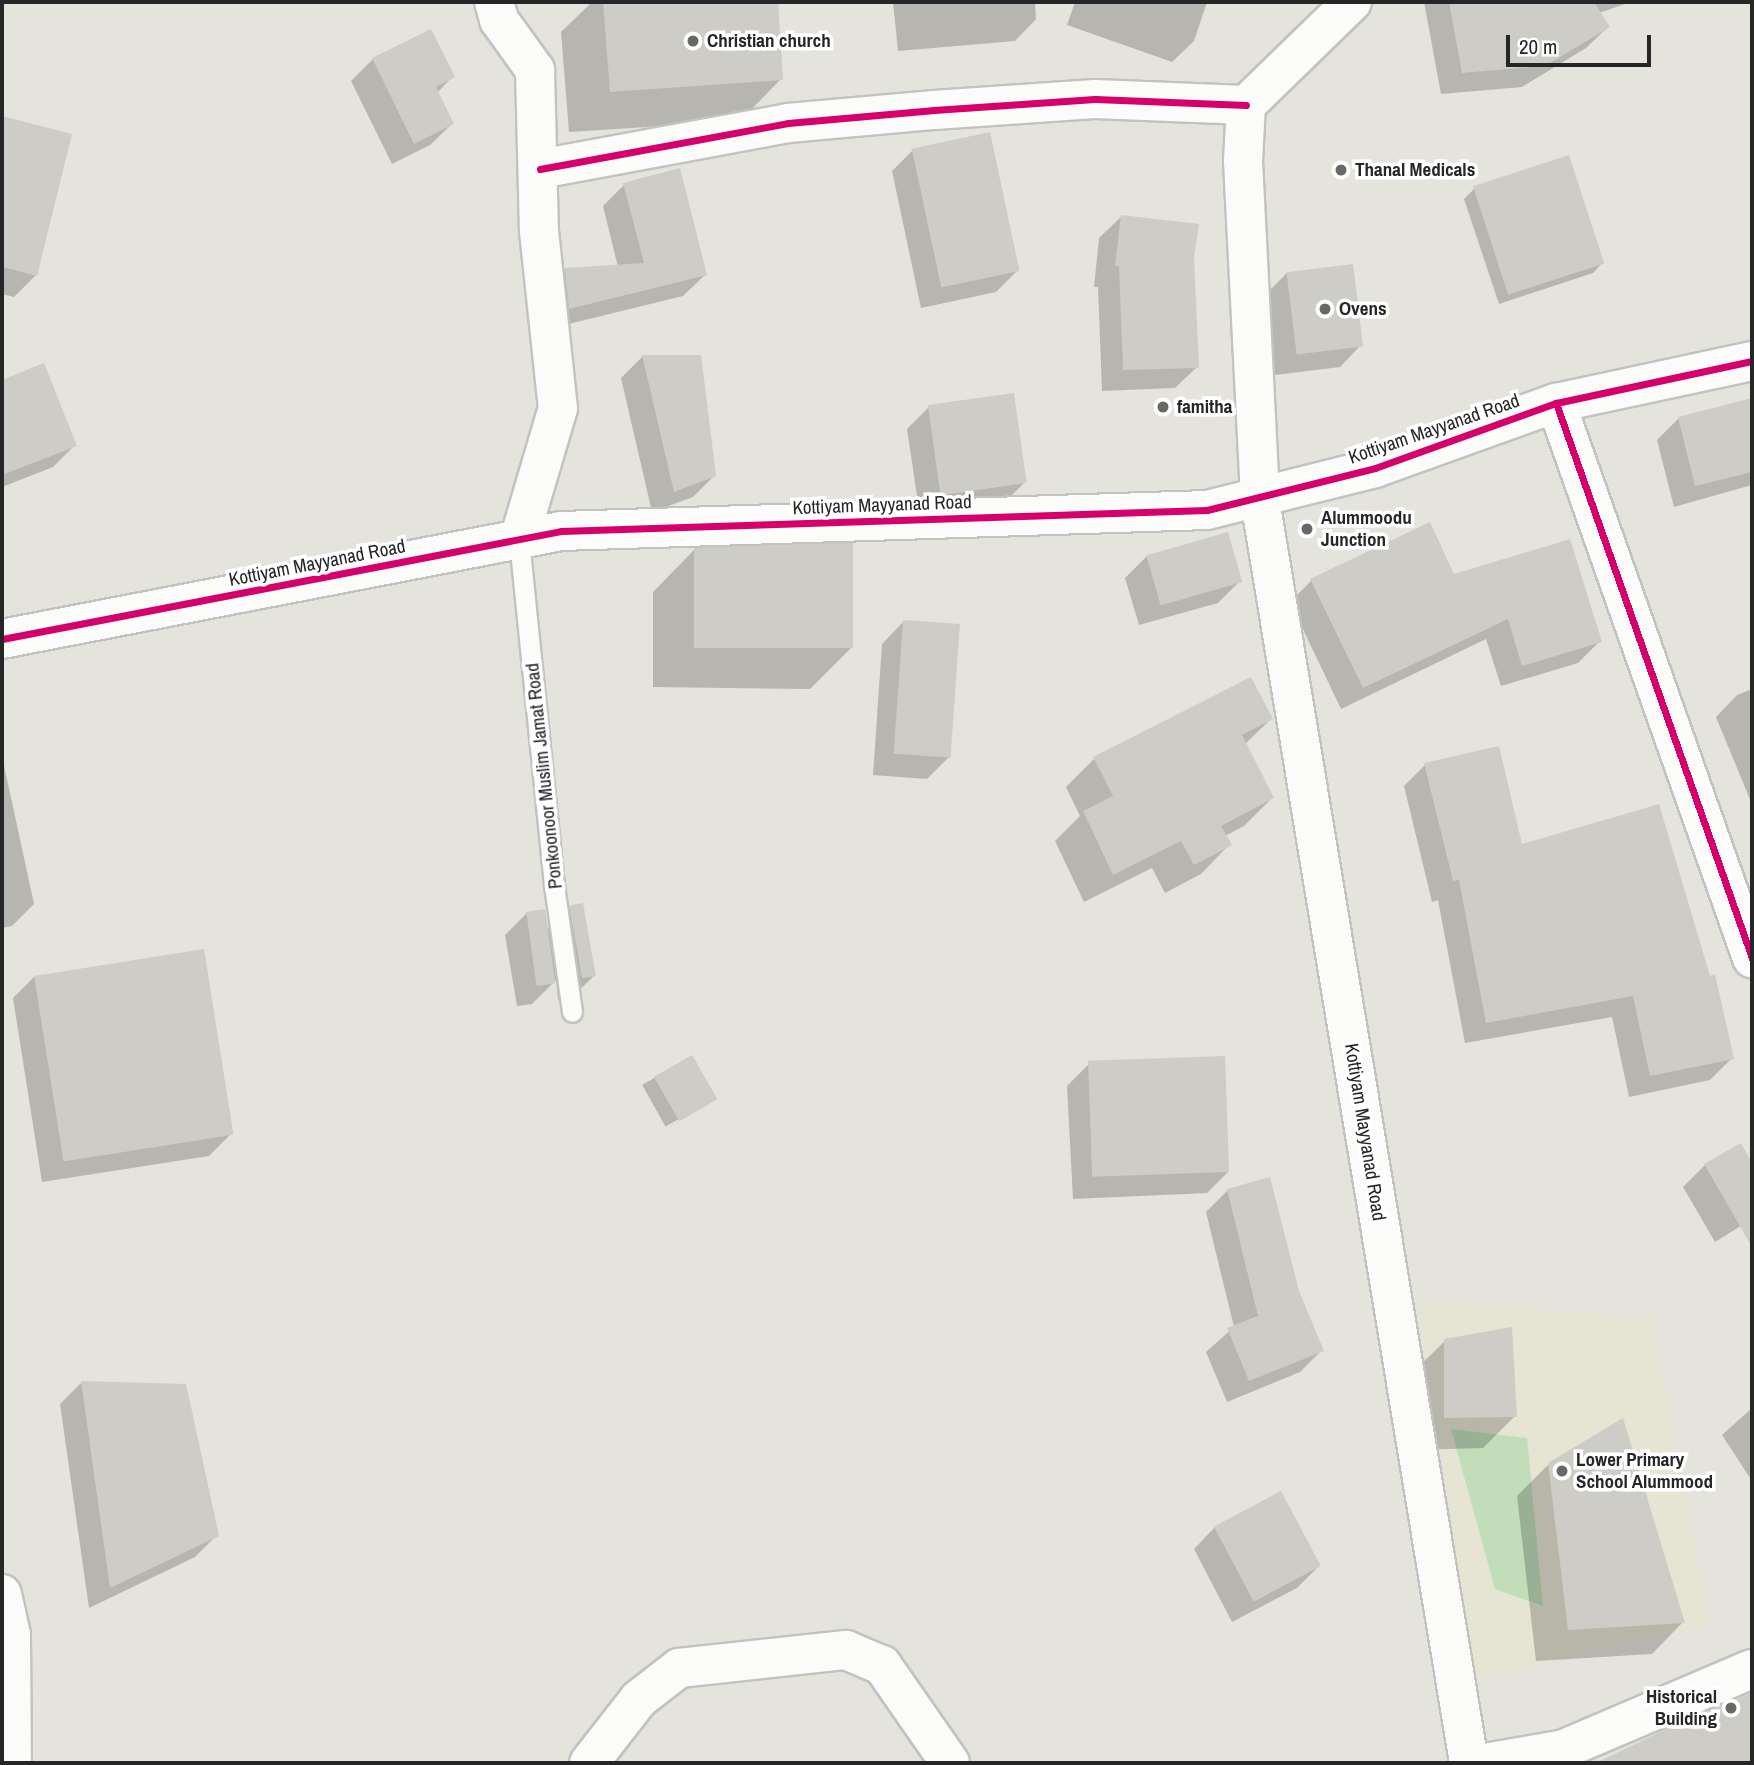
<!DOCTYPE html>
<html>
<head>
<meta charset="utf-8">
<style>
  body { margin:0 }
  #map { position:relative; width:1754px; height:1765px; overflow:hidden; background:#e4e3dc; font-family:"Archivo Narrow",sans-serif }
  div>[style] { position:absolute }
  .education>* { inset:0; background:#e6e4d2 }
  .green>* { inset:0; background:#c1ddb9 }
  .shadow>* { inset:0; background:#0003; transform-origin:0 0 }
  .building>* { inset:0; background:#cdccc7; transform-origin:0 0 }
  .roads { filter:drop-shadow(2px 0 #c2c2c1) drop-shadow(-2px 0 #c2c2c1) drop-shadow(0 2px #c2c2c1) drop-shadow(0 -2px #c2c2c1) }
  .lane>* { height:19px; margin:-9.5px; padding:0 9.5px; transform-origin:9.5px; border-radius:9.5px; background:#fbfbfa }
  .street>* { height:38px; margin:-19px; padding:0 19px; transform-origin:19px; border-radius:19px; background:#fbfbfa }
  .secondary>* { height:38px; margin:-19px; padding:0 19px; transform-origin:19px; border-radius:19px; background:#fbfbfa }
  .cycleway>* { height:7px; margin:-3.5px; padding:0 3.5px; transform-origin:3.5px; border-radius:3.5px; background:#d6006c }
  .dots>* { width:19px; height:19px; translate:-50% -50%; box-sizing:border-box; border:4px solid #fff; border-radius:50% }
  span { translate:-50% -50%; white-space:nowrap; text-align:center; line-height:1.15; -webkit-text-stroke:7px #fff; paint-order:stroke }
  .poi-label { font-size:19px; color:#262626; font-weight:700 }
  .left { translate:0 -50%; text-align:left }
  .right { translate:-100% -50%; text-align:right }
  .street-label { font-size:19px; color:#262626 }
  .frame { position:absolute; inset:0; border:4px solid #262626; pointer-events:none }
  .scale { position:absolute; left:1506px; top:35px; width:145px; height:32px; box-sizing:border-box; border:4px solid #262626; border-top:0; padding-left:9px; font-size:21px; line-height:24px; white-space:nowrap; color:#262626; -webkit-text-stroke:5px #fff; paint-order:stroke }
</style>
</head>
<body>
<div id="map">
  <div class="education">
    <div style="clip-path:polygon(1420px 1302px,1651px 1318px,1709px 1624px,1474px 1680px)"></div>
  </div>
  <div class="green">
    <div style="clip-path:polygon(1451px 1429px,1527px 1438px,1543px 1606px,1495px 1589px)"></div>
  </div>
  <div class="shadow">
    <div style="clip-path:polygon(592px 2px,776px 2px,781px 79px,740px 121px,569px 132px,561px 32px)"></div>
    <div style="clip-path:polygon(893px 2px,1035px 2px,1036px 19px,1015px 41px,898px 51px)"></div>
    <div style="clip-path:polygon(1075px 2px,1207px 2px,1194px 41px,1172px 62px,1067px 25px)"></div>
    <div style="clip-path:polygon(1424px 2px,1631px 2px,1599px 13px,1608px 27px,1586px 48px,1522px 87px,1441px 94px)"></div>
    <div style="clip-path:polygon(373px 59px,453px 76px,437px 93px,452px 124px,430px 145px,392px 164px,351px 81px)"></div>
    <div style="clip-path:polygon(2px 118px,70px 136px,36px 275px,14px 297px,2px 294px)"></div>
    <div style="clip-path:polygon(913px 150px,1018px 270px,996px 292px,921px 308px,892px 171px)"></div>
    <div style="clip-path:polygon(624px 185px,705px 275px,683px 296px,548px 329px,544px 292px,566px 270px,618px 267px,603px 206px)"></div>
    <div style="clip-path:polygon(1474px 189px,1603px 262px,1593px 273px,1499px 304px,1464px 199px)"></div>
    <div style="clip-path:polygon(1121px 217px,1192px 257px,1197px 367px,1175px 388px,1102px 391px,1098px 287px,1094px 287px,1099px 238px)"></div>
    <div style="clip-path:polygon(1287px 273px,1361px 345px,1340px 367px,1275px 375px,1265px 295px)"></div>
    <div style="clip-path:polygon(643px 356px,715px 475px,693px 497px,652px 512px,621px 378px)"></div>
    <div style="clip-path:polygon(43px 365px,75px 445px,53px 467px,2px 487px,2px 382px)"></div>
    <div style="clip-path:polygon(1752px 400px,1752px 485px,1674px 507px,1657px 440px,1679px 418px)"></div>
    <div style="clip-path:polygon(929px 407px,1025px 482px,1003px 504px,920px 516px,907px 429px)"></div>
    <div style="clip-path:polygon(694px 550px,852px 647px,810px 689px,653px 687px,653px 592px)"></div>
    <div style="clip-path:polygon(1147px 556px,1240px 581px,1218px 603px,1139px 625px,1125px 578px)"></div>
    <div style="clip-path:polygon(1453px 576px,1600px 641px,1578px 663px,1501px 686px,1486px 639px,1341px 709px,1290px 602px,1311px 581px)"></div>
    <div style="clip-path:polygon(903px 622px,949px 757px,927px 779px,873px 775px,882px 644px)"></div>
    <div style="clip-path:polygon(1752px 689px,1752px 801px,1751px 802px,1716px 717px,1737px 695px)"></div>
    <div style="clip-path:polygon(1271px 719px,1245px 744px,1272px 798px,1244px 826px,1225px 836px,1229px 845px,1201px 874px,1165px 893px,1152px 868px,1084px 902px,1055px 841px,1080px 816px,1066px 787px,1094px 759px)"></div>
    <div style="clip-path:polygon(2px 756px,34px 904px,12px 926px,2px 928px)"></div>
    <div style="clip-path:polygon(1425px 765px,1521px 846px,1732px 1058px,1710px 1080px,1629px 1097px,1612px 1017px,1465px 1043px,1438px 900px,1432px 902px,1404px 786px)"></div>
    <div style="clip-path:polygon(570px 907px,594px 976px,572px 997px,558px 1000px,556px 980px,532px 1004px,517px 1006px,505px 935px,527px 913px,546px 930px)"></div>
    <div style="clip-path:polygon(35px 976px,231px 1134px,209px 1156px,42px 1182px,13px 998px)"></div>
    <div style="left:692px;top:1057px;width:48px;height:57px;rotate:61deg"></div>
    <div style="clip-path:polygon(1089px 1064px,1229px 1171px,1207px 1193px,1073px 1199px,1067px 1086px)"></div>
    <div style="clip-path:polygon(1740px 1145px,1752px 1166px,1752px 1219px,1715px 1242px,1683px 1187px,1705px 1165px)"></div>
    <div style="clip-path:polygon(1228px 1190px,1297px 1291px,1322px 1350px,1300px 1372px,1227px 1402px,1206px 1352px,1234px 1327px,1206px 1212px)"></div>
    <div style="clip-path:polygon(1445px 1341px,1515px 1416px,1483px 1448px,1413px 1450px,1412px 1373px)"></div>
    <div style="clip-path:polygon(81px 1383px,217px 1535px,195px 1557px,89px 1608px,60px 1404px)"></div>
    <div style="clip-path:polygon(1752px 1408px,1752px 1481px,1722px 1435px)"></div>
    <div style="clip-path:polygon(1549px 1464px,1683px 1622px,1652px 1654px,1536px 1661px,1517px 1496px)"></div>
    <div style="clip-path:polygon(1215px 1527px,1319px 1566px,1297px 1588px,1232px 1622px,1194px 1549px)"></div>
    <div style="clip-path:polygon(1752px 1695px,1752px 1763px,1602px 1763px)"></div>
  </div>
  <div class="building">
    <div style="clip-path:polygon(603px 2px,778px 2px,783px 80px,610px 92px)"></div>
    <div style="clip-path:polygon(1449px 2px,1594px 2px,1610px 27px,1545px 66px,1462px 73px)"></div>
    <div style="clip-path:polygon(431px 29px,455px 77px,436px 87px,454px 124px,414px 144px,372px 58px)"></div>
    <div style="clip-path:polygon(2px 116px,72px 134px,37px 276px,2px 267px)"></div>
    <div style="left:990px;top:132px;width:142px;height:80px;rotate:78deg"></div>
    <div style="left:1569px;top:155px;width:114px;height:101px;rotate:72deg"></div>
    <div style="clip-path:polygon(680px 168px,707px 275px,569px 309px,565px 268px,644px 263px,623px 183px)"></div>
    <div style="clip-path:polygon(1121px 215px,1199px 224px,1194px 258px,1199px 368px,1123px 370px,1119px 266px,1115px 266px)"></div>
    <div style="left:1353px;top:264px;width:83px;height:67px;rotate:83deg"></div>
    <div style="clip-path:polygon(642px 355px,701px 355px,716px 476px,674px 492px)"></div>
    <div style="clip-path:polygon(44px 363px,77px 446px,2px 475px,2px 380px)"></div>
    <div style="left:1014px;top:393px;width:91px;height:87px;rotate:82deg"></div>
    <div style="clip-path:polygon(1752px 398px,1752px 472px,1695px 486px,1678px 417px)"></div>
    <div style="clip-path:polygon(1430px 522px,1454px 574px,1570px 539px,1602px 642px,1522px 666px,1508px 619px,1363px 688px,1310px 579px)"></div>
    <div style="left:1228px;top:532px;width:52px;height:85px;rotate:74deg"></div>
    <div style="left:853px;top:543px;width:105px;height:159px;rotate:90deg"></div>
    <div style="left:903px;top:620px;width:57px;height:134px;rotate:4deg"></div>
    <div style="clip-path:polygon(1251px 677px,1273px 719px,1242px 735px,1274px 798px,1221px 826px,1232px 845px,1194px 865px,1181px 841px,1113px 875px,1083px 811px,1113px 796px,1093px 757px)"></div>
    <div style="clip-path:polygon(1499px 746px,1522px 844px,1659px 804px,1710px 976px,1715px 974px,1734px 1059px,1650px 1076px,1633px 996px,1486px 1023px,1459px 880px,1453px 881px,1424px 763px)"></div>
    <div style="left:583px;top:903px;width:74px;height:14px;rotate:80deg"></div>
    <div style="left:545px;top:909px;width:75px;height:19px;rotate:82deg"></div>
    <div style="left:204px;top:949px;width:188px;height:172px;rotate:81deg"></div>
    <div style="left:692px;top:1055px;width:51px;height:44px;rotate:60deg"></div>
    <div style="left:1225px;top:1056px;width:116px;height:137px;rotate:88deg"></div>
    <div style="clip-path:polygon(1741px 1143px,1752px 1163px,1752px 1247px,1704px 1164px)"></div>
    <div style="clip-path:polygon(1270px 1177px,1299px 1291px,1324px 1351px,1249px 1381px,1227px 1328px,1258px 1316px,1227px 1189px)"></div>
    <div style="clip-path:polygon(1512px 1327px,1517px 1417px,1444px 1418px,1444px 1339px)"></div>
    <div style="clip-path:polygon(81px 1381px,186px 1384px,219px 1536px,110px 1588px)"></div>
    <div style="clip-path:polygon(1623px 1418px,1685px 1623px,1568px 1630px,1548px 1463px)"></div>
    <div style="left:1281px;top:1491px;width:85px;height:76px;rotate:62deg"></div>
    <div style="clip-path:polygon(1752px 1693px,1752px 1763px,1596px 1763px,1664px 1730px)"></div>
  </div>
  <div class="roads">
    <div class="lane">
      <div style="left:519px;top:540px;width:347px;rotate:84.2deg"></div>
      <div style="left:554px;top:885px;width:128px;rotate:81.9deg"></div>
    </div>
    <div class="street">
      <div style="left:494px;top:2px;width:19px;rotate:74deg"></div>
      <div style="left:499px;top:20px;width:62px;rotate:54.2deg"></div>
      <div style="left:535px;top:70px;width:161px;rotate:88.6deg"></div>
      <div style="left:539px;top:231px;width:178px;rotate:83.9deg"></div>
      <div style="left:558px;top:408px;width:138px;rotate:106.5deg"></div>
      <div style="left:540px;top:169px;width:252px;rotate:-10.5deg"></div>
      <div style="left:788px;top:123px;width:147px;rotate:-5.1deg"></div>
      <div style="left:934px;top:110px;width:161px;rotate:-3.9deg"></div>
      <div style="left:1095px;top:99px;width:151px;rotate:2.3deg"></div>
      <div style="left:1556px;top:403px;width:589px;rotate:70.55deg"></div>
      <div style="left:2px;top:1594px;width:42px;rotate:77.6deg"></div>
      <div style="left:11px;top:1635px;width:128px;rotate:89.6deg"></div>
      <div style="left:589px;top:1763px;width:81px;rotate:-52deg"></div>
      <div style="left:639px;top:1699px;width:51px;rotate:-37.8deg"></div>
      <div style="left:679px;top:1668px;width:168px;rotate:-6.2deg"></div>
      <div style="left:846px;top:1650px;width:39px;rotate:23deg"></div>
      <div style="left:882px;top:1665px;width:119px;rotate:55.2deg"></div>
      <div style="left:1485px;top:1763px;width:80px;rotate:-10deg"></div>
      <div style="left:1564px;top:1749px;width:204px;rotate:-23.1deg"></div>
    </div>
    <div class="secondary">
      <div style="left:1352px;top:2px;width:148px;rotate:135.8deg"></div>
      <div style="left:1246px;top:105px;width:56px;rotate:93.1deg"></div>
      <div style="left:1243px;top:161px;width:339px;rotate:87.1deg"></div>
      <div style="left:1260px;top:500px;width:1280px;rotate:80.6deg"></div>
      <div style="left:2px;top:639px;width:569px;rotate:-10.93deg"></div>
      <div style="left:561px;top:531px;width:646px;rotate:-1.86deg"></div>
      <div style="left:1207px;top:510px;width:173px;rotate:-14deg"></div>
      <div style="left:1375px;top:468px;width:192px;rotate:-19.8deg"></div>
      <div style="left:1556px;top:403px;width:200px;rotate:-12.1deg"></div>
    </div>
  </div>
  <div class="cycleway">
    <div style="left:540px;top:169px;width:252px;rotate:-10.5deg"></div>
    <div style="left:788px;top:123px;width:147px;rotate:-5.1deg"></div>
    <div style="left:934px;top:110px;width:161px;rotate:-3.9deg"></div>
    <div style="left:1095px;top:99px;width:151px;rotate:2.3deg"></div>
    <div style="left:1556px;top:403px;width:589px;rotate:70.55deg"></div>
    <div style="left:2px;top:639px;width:569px;rotate:-10.93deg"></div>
    <div style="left:561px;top:531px;width:646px;rotate:-1.86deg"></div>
    <div style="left:1207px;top:510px;width:173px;rotate:-14deg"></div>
    <div style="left:1375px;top:468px;width:192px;rotate:-19.8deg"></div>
    <div style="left:1556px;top:403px;width:200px;rotate:-12.1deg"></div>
  </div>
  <div class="dots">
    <div style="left:693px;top:41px;background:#686866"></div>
    <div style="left:1341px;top:170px;background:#686866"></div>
    <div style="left:1325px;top:309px;background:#686866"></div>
    <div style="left:1163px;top:407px;background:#686866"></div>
    <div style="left:1307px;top:529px;background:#686866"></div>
    <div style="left:1562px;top:1471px;background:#686866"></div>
    <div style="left:1731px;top:1708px;background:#686866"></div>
  </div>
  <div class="poi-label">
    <span class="left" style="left:707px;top:41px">Christian church</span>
    <span class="left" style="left:1355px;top:170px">Thanal Medicals</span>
    <span class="left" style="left:1339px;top:309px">Ovens</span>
    <span class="left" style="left:1177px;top:407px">famitha</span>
    <span class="left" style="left:1321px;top:529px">Alummoodu<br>Junction</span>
    <span class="left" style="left:1576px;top:1471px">Lower Primary<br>School Alummood</span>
    <span class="right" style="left:1717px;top:1708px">Historical<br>Building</span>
  </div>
  <div class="street-label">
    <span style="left:1434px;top:429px;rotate:-19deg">Kottiyam Mayyanad Road</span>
    <span style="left:882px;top:505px;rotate:-2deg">Kottiyam Mayyanad Road</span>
    <span style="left:317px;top:563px;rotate:-11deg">Kottiyam Mayyanad Road</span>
    <span style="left:544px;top:776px;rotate:-96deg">Ponkoonoor Muslim Jamat Road</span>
    <span style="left:1365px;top:1132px;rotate:81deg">Kottiyam Mayyanad Road</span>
  </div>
  <div class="frame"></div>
  <div class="scale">20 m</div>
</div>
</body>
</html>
